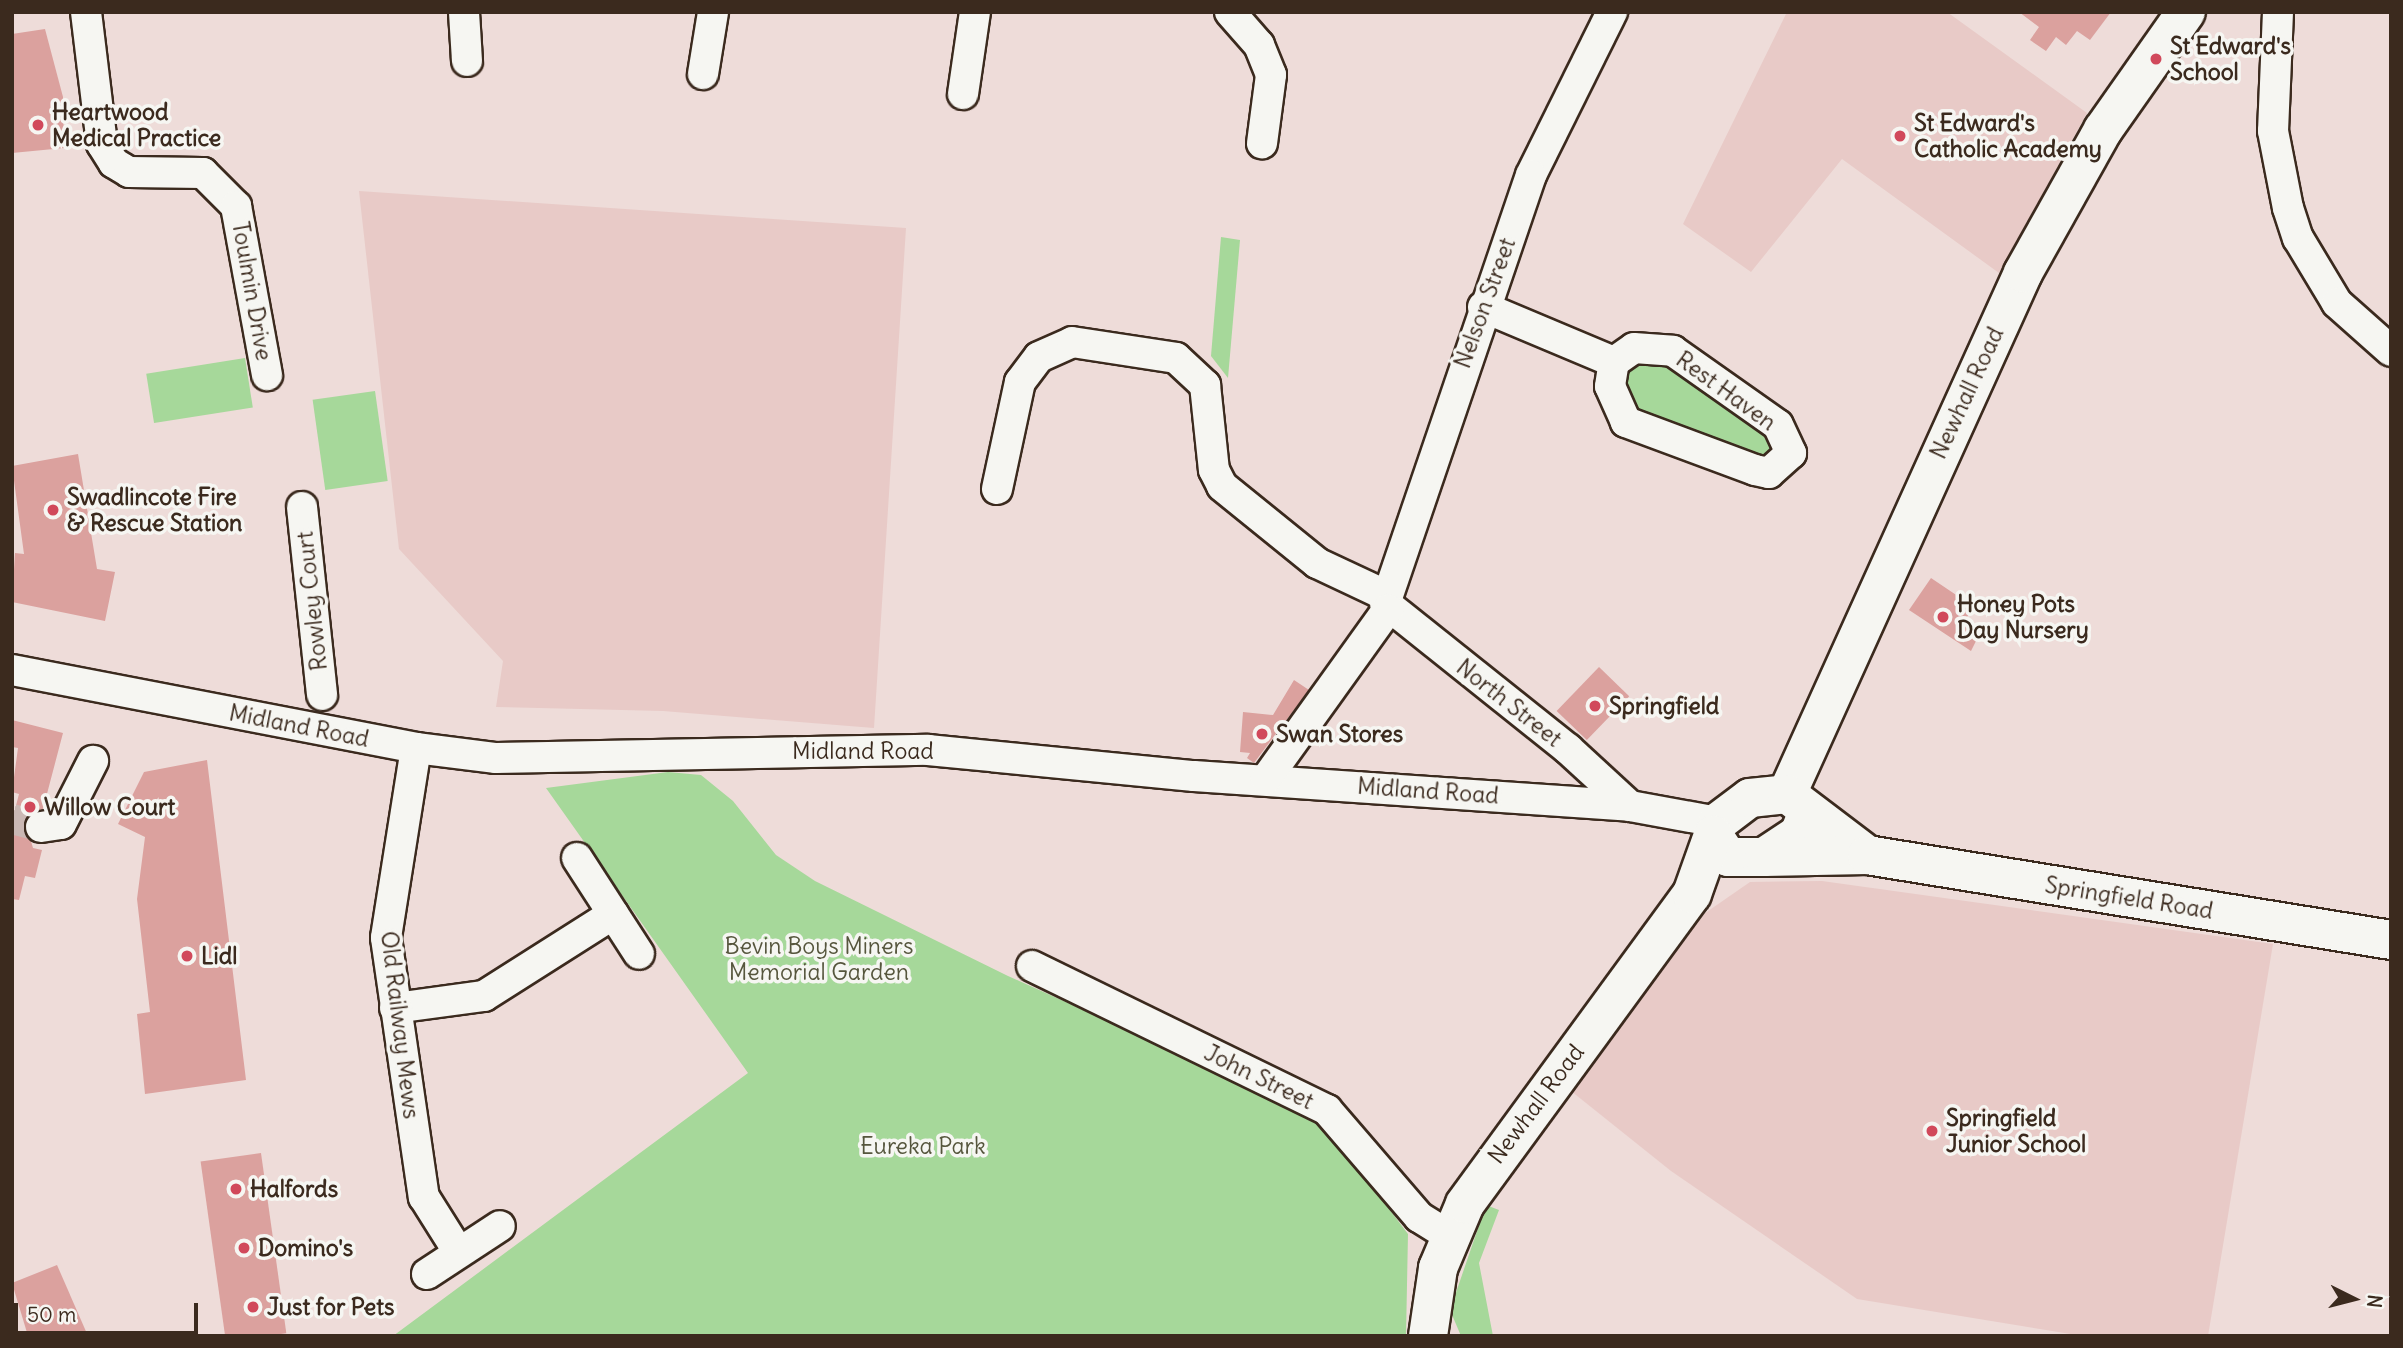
<!DOCTYPE html>
<html>
<head>
<meta charset="utf-8">
<style>
  body { margin:0 }
  #map { position:relative; width:2403px; height:1348px; overflow:hidden; background:#eedcd9; font-family:Delius,sans-serif }
  div>[style] { position:absolute }
  .built>* { inset:0; background:#e8cac7 }
  .green>* { inset:0; background:#a6d89a; transform-origin:0 0 }
  .building>* { inset:0; background:#dba19e; transform-origin:0 0 }
  .street-tunnel>* { height:30px; margin-top:-15px; transform-origin:0; background:repeating-linear-gradient(90deg,#cab8b4 0 30px,transparent 0 45px) }
  .roads { filter:drop-shadow(2px 0 #3b2a1e) drop-shadow(-2px 0 #3b2a1e) drop-shadow(0 2px #3b2a1e) drop-shadow(0 -2px #3b2a1e) }
  .street>* { height:30px; margin:-15px; padding:0 15px; transform-origin:15px; border-radius:15px; background:#f6f6f2 }
  .secondary>* { height:38px; margin:-19px; padding:0 19px; transform-origin:19px; border-radius:19px; background:#f6f6f2 }
  .dots>* { width:19px; height:19px; translate:-50% -50%; box-sizing:border-box; border:4px solid #f6f6f2; border-radius:50% }
  span { translate:-50% -50%; white-space:nowrap; text-align:center; line-height:1.15; -webkit-text-stroke:7px #f6f6f2; paint-order:stroke }
  .poi-label { font-size:23px; color:#3b2a1e; font-weight:700 }
  .left { translate:0 -50%; text-align:left }
  .street-label { font-size:23px; color:#3b2a1e }
  .park-label { font-size:23px; color:#56563d }
  .frame { position:absolute; inset:0; border:14px solid #3b2a1e; pointer-events:none }
  .north { position:absolute; left:2319px; top:1264px; width:70px; height:70px; -webkit-text-stroke:5px #f6f6f2; paint-order:stroke; rotate:96deg; font-size:19px; font-weight:700; line-height:28px; text-align:center; color:#3b2a1e }
  .north::after { content:''; display:block; margin:auto; width:24px; height:32px; background:#3b2a1e; clip-path:polygon(50% 0,100% 100%,50% 72%,0 100%) }
  .scale { position:absolute; left:14px; top:1303px; width:184px; height:32px; box-sizing:border-box; border:4px solid #3b2a1e; border-top:0; padding-left:9px; font-size:21px; line-height:24px; white-space:nowrap; color:#3b2a1e; -webkit-text-stroke:5px #f6f6f2; paint-order:stroke }
</style>
</head>
<body>
<div id="map">
  <div class="built">
    <div style="clip-path:polygon(1787px 12px,1947px 12px,2087px 113px,1999px 273px,1842px 159px,1751px 272px,1683px 224px)"></div>
    <div style="clip-path:polygon(359px 191px,906px 228px,874px 728px,663px 711px,496px 707px,503px 661px,399px 549px)"></div>
    <div style="clip-path:polygon(1822px 881px,2273px 944px,2208px 1336px,2083px 1336px,1857px 1299px,1671px 1171px,1571px 1091px,1685px 927px,1750px 882px)"></div>
  </div>
  <div class="green">
    <div style="clip-path:polygon(1221px 237px,1240px 240px,1228px 378px,1211px 356px)"></div>
    <div style="clip-path:polygon(1656px 357px,1774px 435px,1773px 462px,1642px 416px,1627px 401px,1624px 378px,1637px 362px)"></div>
    <div style="left:245px;top:358px;width:50px;height:100px;rotate:81deg"></div>
    <div style="left:375px;top:391px;width:91px;height:63px;rotate:82deg"></div>
    <div style="clip-path:polygon(668px 772px,701px 775px,733px 801px,776px 855px,815px 881px,1008px 976px,1319px 1116px,1408px 1234px,1406px 1336px,393px 1336px,748px 1073px,546px 788px)"></div>
    <div style="clip-path:polygon(1486px 1205px,1499px 1210px,1479px 1263px,1493px 1336px,1461px 1336px,1450px 1310px)"></div>
  </div>
  <div class="building">
    <div style="clip-path:polygon(2019px 12px,2111px 12px,2090px 40px,2077px 31px,2066px 45px,2056px 37px,2046px 51px,2030px 40px,2039px 27px)"></div>
    <div style="clip-path:polygon(45px 29px,63px 97px,64px 148px,12px 153px,12px 34px)"></div>
    <div style="clip-path:polygon(78px 454px,97px 569px,115px 572px,105px 621px,12px 602px,15px 553px,24px 554px,12px 466px)"></div>
    <div style="clip-path:polygon(1931px 578px,1974px 607px,1962px 624px,1980px 633px,1971px 651px,1909px 610px)"></div>
    <div style="left:1599px;top:667px;width:42px;height:61px;rotate:44deg"></div>
    <div style="clip-path:polygon(1294px 680px,1309px 690px,1254px 763px,1247px 758px,1250px 753px,1240px 752px,1243px 712px,1273px 715px)"></div>
    <div style="clip-path:polygon(12px 720px,63px 733px,43px 809px,25px 821px,33px 848px,42px 850px,35px 878px,25px 876px,19px 900px,12px 899px,12px 821px,19px 794px,12px 792px,18px 748px,12px 747px)"></div>
    <div style="clip-path:polygon(207px 760px,246px 1080px,145px 1094px,137px 1014px,150px 1012px,137px 899px,145px 837px,118px 824px,144px 772px)"></div>
    <div style="left:261px;top:1153px;width:182px;height:61px;rotate:82deg"></div>
    <div style="clip-path:polygon(57px 1265px,88px 1336px,28px 1336px,12px 1283px)"></div>
  </div>
  <div class="street-tunnel">
    <div style="left:12px;top:819px;width:30px;rotate:15deg"></div>
  </div>
  <div class="roads">
    <div class="street">
      <div style="left:86px;top:12px;width:133px;rotate:83.1deg"></div>
      <div style="left:102px;top:144px;width:22px;rotate:58deg"></div>
      <div style="left:114px;top:163px;width:17px;rotate:31deg"></div>
      <div style="left:129px;top:172px;width:74px;rotate:0.8deg"></div>
      <div style="left:203px;top:173px;width:47px;rotate:45deg"></div>
      <div style="left:236px;top:206px;width:172px;rotate:79.6deg"></div>
      <div style="left:464px;top:12px;width:49px;rotate:86.5deg"></div>
      <div style="left:1230px;top:12px;width:44px;rotate:48.7deg"></div>
      <div style="left:1259px;top:45px;width:32px;rotate:68deg"></div>
      <div style="left:1271px;top:75px;width:69px;rotate:97.5deg"></div>
      <div style="left:1612px;top:12px;width:182px;rotate:116.4deg"></div>
      <div style="left:1531px;top:175px;width:452px;rotate:108.8deg"></div>
      <div style="left:1385px;top:603px;width:234px;rotate:38.6deg"></div>
      <div style="left:1568px;top:749px;width:84px;rotate:42.6deg"></div>
      <div style="left:2278px;top:12px;width:119px;rotate:92.4deg"></div>
      <div style="left:2273px;top:131px;width:78px;rotate:79deg"></div>
      <div style="left:2288px;top:208px;width:32px;rotate:72deg"></div>
      <div style="left:2298px;top:238px;width:76px;rotate:59deg"></div>
      <div style="left:2337px;top:303px;width:72px;rotate:41.6deg"></div>
      <div style="left:703px;top:74px;width:63px;rotate:-80.8deg"></div>
      <div style="left:963px;top:94px;width:83px;rotate:-81.7deg"></div>
      <div style="left:1483px;top:307px;width:142px;rotate:22.8deg"></div>
      <div style="left:1614px;top:362px;width:24px;rotate:-35deg"></div>
      <div style="left:1634px;top:348px;width:39px;rotate:4deg"></div>
      <div style="left:1673px;top:351px;width:128px;rotate:35.2deg"></div>
      <div style="left:1778px;top:425px;width:31px;rotate:65deg"></div>
      <div style="left:1791px;top:453px;width:30px;rotate:138deg"></div>
      <div style="left:1769px;top:473px;width:14px;rotate:-168deg"></div>
      <div style="left:1755px;top:470px;width:138px;rotate:-159.6deg"></div>
      <div style="left:1626px;top:422px;width:39px;rotate:-114deg"></div>
      <div style="left:1610px;top:386px;width:24px;rotate:-81deg"></div>
      <div style="left:997px;top:489px;width:109px;rotate:-77.9deg"></div>
      <div style="left:1020px;top:382px;width:31px;rotate:-53deg"></div>
      <div style="left:1039px;top:357px;width:36px;rotate:-24deg"></div>
      <div style="left:1072px;top:342px;width:105px;rotate:8.7deg"></div>
      <div style="left:1176px;top:358px;width:40px;rotate:43deg"></div>
      <div style="left:1205px;top:385px;width:85px;rotate:84deg"></div>
      <div style="left:1214px;top:470px;width:18px;rotate:63deg"></div>
      <div style="left:1222px;top:486px;width:122px;rotate:39deg"></div>
      <div style="left:1317px;top:563px;width:75px;rotate:25.2deg"></div>
      <div style="left:302px;top:507px;width:189px;rotate:83.9deg"></div>
      <div style="left:12px;top:670px;width:411px;rotate:10.9deg"></div>
      <div style="left:416px;top:748px;width:81px;rotate:7.1deg"></div>
      <div style="left:496px;top:758px;width:432px;rotate:-1.1deg"></div>
      <div style="left:928px;top:750px;width:267px;rotate:5.6deg"></div>
      <div style="left:1194px;top:776px;width:437px;rotate:3.9deg"></div>
      <div style="left:1630px;top:806px;width:89px;rotate:10.3deg"></div>
      <div style="left:416px;top:748px;width:192px;rotate:99deg"></div>
      <div style="left:386px;top:938px;width:262px;rotate:81.7deg"></div>
      <div style="left:424px;top:1197px;width:64px;rotate:57.8deg"></div>
      <div style="left:1266px;top:779px;width:209px;rotate:-54.3deg"></div>
      <div style="left:41px;top:827px;width:20px;rotate:-9deg"></div>
      <div style="left:61px;top:824px;width:71px;rotate:-63.1deg"></div>
      <div style="left:577px;top:858px;width:114px;rotate:57.1deg"></div>
      <div style="left:1032px;top:966px;width:328px;rotate:26deg"></div>
      <div style="left:1327px;top:1110px;width:141px;rotate:49.3deg"></div>
      <div style="left:1419px;top:1217px;width:36px;rotate:32deg"></div>
      <div style="left:395px;top:1008px;width:90px;rotate:-7.7deg"></div>
      <div style="left:484px;top:996px;width:153px;rotate:-32.4deg"></div>
      <div style="left:427px;top:1274px;width:87px;rotate:-33.3deg"></div>
    </div>
    <div class="secondary">
      <div style="left:1787px;top:794px;width:572px;rotate:-65.63deg"></div>
      <div style="left:2023px;top:273px;width:164px;rotate:-60.8deg"></div>
      <div style="left:2103px;top:130px;width:144px;rotate:-54.9deg"></div>
      <div style="left:1807px;top:814px;width:22px;rotate:112deg"></div>
      <div style="left:1799px;top:834px;width:42px;rotate:146.7deg"></div>
      <div style="left:1764px;top:857px;width:36px;rotate:180deg"></div>
      <div style="left:1728px;top:857px;width:27px;rotate:-124deg"></div>
      <div style="left:1713px;top:835px;width:14px;rotate:-69deg"></div>
      <div style="left:1718px;top:822px;width:40px;rotate:-37deg"></div>
      <div style="left:1750px;top:798px;width:37px;rotate:-6deg"></div>
      <div style="left:1787px;top:794px;width:101px;rotate:37.3deg"></div>
      <div style="left:1764px;top:857px;width:103px;rotate:-1.1deg"></div>
      <div style="left:1867px;top:855px;width:531px;rotate:9.21deg"></div>
      <div style="left:1428px;top:1336px;width:69px;rotate:-81.6deg"></div>
      <div style="left:1438px;top:1268px;width:69px;rotate:-67.1deg"></div>
      <div style="left:1465px;top:1204px;width:384px;rotate:-53.8deg"></div>
      <div style="left:1692px;top:894px;width:63px;rotate:-70.4deg"></div>
    </div>
  </div>
  <div class="dots">
    <div style="left:2156px;top:59px;background:#d1495b"></div>
    <div style="left:38px;top:125px;background:#d1495b"></div>
    <div style="left:1900px;top:136px;background:#d1495b"></div>
    <div style="left:53px;top:510px;background:#d1495b"></div>
    <div style="left:1943px;top:617px;background:#d1495b"></div>
    <div style="left:1595px;top:706px;background:#d1495b"></div>
    <div style="left:1262px;top:734px;background:#d1495b"></div>
    <div style="left:30px;top:807px;background:#d1495b"></div>
    <div style="left:187px;top:956px;background:#d1495b"></div>
    <div style="left:1932px;top:1131px;background:#d1495b"></div>
    <div style="left:236px;top:1189px;background:#d1495b"></div>
    <div style="left:244px;top:1248px;background:#d1495b"></div>
    <div style="left:253px;top:1307px;background:#d1495b"></div>
  </div>
  <div class="poi-label">
    <span class="left" style="left:2170px;top:59px">St Edward's<br>School</span>
    <span class="left" style="left:52px;top:125px">Heartwood<br>Medical Practice</span>
    <span class="left" style="left:1914px;top:136px">St Edward's<br>Catholic Academy</span>
    <span class="left" style="left:67px;top:510px">Swadlincote Fire<br>&amp; Rescue Station</span>
    <span class="left" style="left:1957px;top:617px">Honey Pots<br>Day Nursery</span>
    <span class="left" style="left:1609px;top:706px">Springfield</span>
    <span class="left" style="left:1276px;top:734px">Swan Stores</span>
    <span class="left" style="left:44px;top:807px">Willow Court</span>
    <span class="left" style="left:201px;top:956px">Lidl</span>
    <span class="left" style="left:1946px;top:1131px">Springfield<br>Junior School</span>
    <span class="left" style="left:250px;top:1189px">Halfords</span>
    <span class="left" style="left:258px;top:1248px">Domino's</span>
    <span class="left" style="left:267px;top:1307px">Just for Pets</span>
  </div>
  <div class="street-label">
    <span style="left:252px;top:291px;rotate:80deg">Toulmin Drive</span>
    <span style="left:1485px;top:303px;rotate:-70deg">Nelson Street</span>
    <span style="left:1726px;top:391px;rotate:36deg">Rest Haven</span>
    <span style="left:1967px;top:393px;rotate:-65deg">Newhall Road</span>
    <span style="left:312px;top:601px;rotate:-96deg">Rowley Court</span>
    <span style="left:1509px;top:703px;rotate:38deg">North Street</span>
    <span style="left:299px;top:726px;rotate:11deg">Midland Road</span>
    <span style="left:863px;top:751px">Midland Road</span>
    <span style="left:1428px;top:791px;rotate:4deg">Midland Road</span>
    <span style="left:2129px;top:898px;rotate:9deg">Springfield Road</span>
    <span style="left:400px;top:1025px;rotate:83deg">Old Railway Mews</span>
    <span style="left:1259px;top:1077px;rotate:26deg">John Street</span>
    <span style="left:1536px;top:1104px;rotate:-53deg">Newhall Road</span>
  </div>
  <div class="park-label">
    <span style="left:819px;top:959px">Bevin Boys Miners<br>Memorial Garden</span>
    <span style="left:923px;top:1146px">Eureka Park</span>
  </div>
  <div class="frame"></div>
  <div class="north">N</div>
  <div class="scale">50 m</div>
</div>
</body>
</html>
